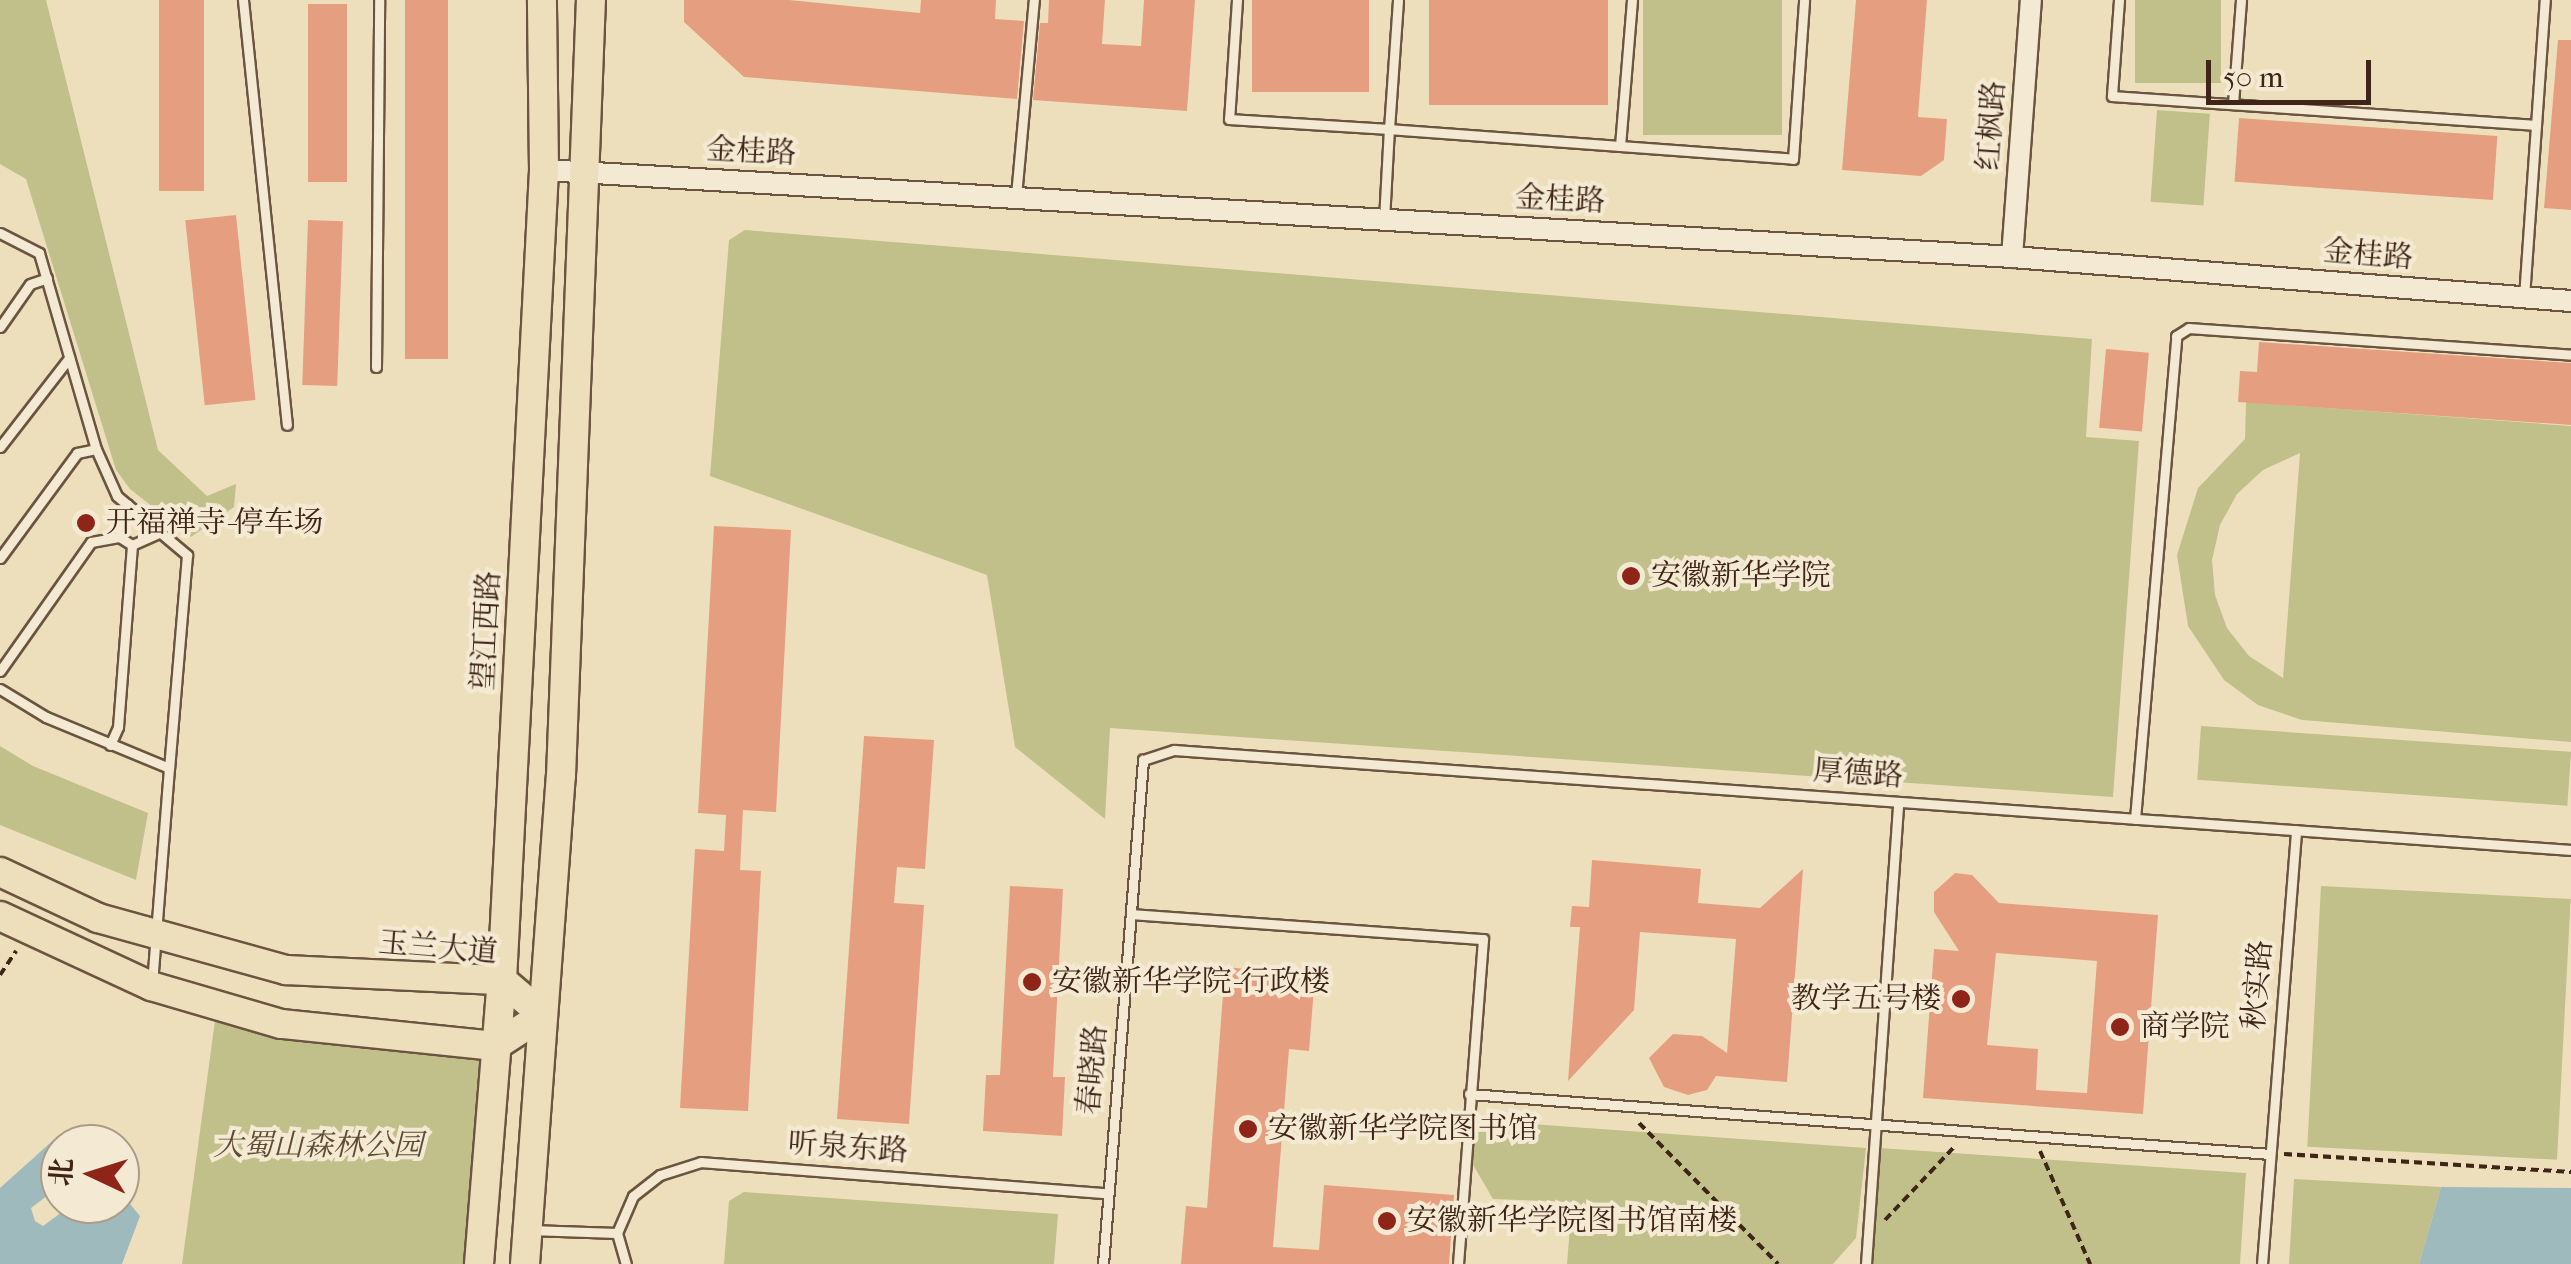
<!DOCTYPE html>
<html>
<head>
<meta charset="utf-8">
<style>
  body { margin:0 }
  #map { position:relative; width:2571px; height:1264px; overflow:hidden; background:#eedfbc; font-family:"IM FELL French Canon","Noto Serif SC",serif }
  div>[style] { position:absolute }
  .green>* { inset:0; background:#c1c08b; transform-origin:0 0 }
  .water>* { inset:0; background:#9fbabc }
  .building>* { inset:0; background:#e69e81; transform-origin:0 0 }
  .path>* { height:4px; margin-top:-2px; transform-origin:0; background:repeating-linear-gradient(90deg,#3f2517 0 8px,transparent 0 13px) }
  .roads { filter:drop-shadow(2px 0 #6b5440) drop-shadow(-2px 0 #6b5440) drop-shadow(0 2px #6b5440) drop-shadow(0 -2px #6b5440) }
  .service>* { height:9px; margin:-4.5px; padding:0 4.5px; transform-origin:4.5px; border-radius:4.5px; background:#f4ead3 }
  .tertiary>* { height:20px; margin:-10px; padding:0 10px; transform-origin:10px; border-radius:10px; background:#f4ead3 }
  .primary>* { height:28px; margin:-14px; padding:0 14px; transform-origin:14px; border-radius:14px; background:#eedfbc }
  .dots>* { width:28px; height:28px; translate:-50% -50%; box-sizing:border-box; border:5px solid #f4ead3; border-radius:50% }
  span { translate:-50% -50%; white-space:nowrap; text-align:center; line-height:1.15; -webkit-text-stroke:8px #f4ead3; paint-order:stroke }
  .street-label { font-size:30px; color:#3f2517 }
  .poi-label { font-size:30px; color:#3f2517 }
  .left { translate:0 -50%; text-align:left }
  .right { translate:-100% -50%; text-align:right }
  .park-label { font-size:30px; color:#604c34; font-style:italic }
  .north { position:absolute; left:40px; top:1124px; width:100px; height:100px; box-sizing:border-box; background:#f4ead3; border:2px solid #ac9b88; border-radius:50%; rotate:274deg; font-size:28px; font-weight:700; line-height:40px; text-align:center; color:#3f2517 }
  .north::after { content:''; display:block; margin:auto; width:35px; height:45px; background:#8f2418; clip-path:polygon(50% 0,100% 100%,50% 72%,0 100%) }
  .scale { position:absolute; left:2206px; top:60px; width:165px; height:45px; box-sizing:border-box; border:5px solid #3f2517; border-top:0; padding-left:12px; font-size:30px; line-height:35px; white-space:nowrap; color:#3f2517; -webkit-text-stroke:8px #f4ead3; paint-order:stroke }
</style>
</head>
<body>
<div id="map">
  <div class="green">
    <div style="clip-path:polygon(0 0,46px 0,158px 450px,207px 496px,236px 484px,234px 507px,191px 537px,130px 489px,116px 470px,26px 179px,0 164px)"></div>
    <div style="left:1643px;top:0;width:139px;height:135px"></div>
    <div style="left:2135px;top:0;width:86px;height:83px"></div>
    <div style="left:2157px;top:110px;width:53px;height:92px;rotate:4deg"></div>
    <div style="clip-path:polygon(745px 230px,2092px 339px,2086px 437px,2139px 441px,2113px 797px,1110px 728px,1105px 819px,1015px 747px,987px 575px,710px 476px,729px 240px)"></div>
    <div style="clip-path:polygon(evenodd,2246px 402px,2571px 426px,2571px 742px,2302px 720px,2258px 705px,2224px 680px,2188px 626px,2177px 555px,2198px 488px,2245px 439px,2246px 402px,2300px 453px,2283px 678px,2249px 656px,2227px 628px,2215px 595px,2212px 560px,2220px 525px,2237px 494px,2263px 470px,2300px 453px)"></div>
    <div style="left:2201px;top:726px;width:371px;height:54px;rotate:4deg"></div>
    <div style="clip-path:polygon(0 746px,33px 766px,148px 813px,136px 880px,0 825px)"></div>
    <div style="left:2321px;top:886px;width:250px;height:261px;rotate:3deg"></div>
    <div style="clip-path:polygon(217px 1006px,495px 1046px,479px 1264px,182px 1264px)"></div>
    <div style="clip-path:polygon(1476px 1120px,1866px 1148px,1856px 1238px,1833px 1264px,1567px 1264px,1572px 1202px,1493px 1199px,1472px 1163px)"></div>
    <div style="clip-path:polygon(1880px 1148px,2246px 1173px,2240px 1264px,1872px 1264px)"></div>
    <div style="clip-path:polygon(2294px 1179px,2441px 1187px,2419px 1264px,2289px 1264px)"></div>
    <div style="clip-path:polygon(744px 1192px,1058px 1214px,1054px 1264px,724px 1264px,729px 1201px)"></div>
  </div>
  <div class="water">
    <div style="clip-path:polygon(59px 1135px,80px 1144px,60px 1144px,60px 1186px,31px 1208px,35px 1221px,43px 1226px,73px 1204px,120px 1204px,120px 1192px,140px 1216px,122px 1264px,0 1264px,0 1188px)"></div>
    <div style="clip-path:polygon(2441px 1187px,2571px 1188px,2571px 1264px,2419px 1264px)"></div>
  </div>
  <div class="building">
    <div style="left:159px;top:0;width:45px;height:191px"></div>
    <div style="left:405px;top:0;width:43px;height:359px"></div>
    <div style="clip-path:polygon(684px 0,789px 0,920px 13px,921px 0,996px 0,995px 19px,1024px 21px,1017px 99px,744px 77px,684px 22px)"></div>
    <div style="clip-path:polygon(1049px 0,1105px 0,1102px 44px,1141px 46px,1144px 0,1195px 0,1187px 111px,1033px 100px,1040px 23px,1048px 23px)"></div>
    <div style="left:1252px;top:0;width:117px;height:92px"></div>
    <div style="left:1429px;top:0;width:179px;height:105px"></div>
    <div style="clip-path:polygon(1856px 0,1927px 0,1918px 117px,1947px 119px,1944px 160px,1921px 176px,1842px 170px)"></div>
    <div style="left:308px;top:4px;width:39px;height:178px"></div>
    <div style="clip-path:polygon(2558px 40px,2571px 40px,2571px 210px,2544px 208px)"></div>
    <div style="left:2239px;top:118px;width:259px;height:64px;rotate:4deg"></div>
    <div style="left:236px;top:215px;width:186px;height:51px;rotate:84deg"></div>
    <div style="left:308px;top:220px;width:35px;height:165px;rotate:2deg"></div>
    <div style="clip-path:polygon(2259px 342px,2571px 363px,2571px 425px,2238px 402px,2240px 371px,2257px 372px)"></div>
    <div style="left:2106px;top:349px;width:43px;height:79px;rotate:5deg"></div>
    <div style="clip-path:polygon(714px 526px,791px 530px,776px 812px,743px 810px,740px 870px,761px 871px,748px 1111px,680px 1108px,695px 849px,724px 851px,726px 815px,698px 813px)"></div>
    <div style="clip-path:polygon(864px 736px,934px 740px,925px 869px,897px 867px,894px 903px,924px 905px,909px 1124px,837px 1119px)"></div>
    <div style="clip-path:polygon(1592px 860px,1701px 869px,1698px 903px,1760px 908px,1803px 869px,1787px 1082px,1716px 1076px,1707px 1090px,1688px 1095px,1664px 1087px,1649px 1058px,1673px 1034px,1702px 1036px,1727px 1053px,1736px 939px,1640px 932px,1634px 1010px,1568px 1081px,1580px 927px,1570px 927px,1572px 906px,1589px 907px)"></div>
    <div style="clip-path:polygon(evenodd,1955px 873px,1972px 875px,1999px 903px,2158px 915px,2143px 1114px,1923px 1098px,1934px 949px,1959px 951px,1934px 912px,1934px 892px,1955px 873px,1996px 953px,2097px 961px,2087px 1093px,2036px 1090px,2038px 1049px,1987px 1045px,1996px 953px)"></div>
    <div style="clip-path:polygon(1010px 886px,1063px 889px,1053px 1077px,1065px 1077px,1062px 1136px,983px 1131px,986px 1075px,1000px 1075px)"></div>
    <div style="clip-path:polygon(1225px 967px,1315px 975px,1309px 1051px,1289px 1049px,1273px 1247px,1319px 1250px,1324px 1185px,1454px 1195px,1449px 1264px,1181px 1264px,1186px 1206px,1207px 1208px)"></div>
  </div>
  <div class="path">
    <div style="left:0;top:975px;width:29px;rotate:-56deg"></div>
    <div style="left:1639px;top:1123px;width:198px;rotate:45.4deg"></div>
    <div style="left:2040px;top:1151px;width:124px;rotate:66.1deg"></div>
    <div style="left:2284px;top:1154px;width:288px;rotate:3.6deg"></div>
    <div style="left:1885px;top:1220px;width:100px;rotate:-46.6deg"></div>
  </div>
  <div class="roads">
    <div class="service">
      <div style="left:243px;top:0;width:427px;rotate:84.1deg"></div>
      <div style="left:1237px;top:0;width:119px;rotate:93.8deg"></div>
      <div style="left:1229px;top:119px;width:160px;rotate:3.6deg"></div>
      <div style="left:1389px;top:129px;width:129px;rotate:-86deg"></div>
      <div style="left:2119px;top:0;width:96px;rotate:94.2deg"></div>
      <div style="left:2112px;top:96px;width:425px;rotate:3.9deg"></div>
      <div style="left:2233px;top:104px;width:104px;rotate:-85.6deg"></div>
      <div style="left:1620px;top:146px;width:146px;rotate:-85.3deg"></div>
      <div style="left:1016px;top:196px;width:197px;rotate:-84.8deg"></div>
      <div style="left:1384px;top:220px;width:91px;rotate:-86.9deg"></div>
      <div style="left:1389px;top:129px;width:405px;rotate:4.2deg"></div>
      <div style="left:1793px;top:159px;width:159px;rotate:-86deg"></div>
      <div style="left:0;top:233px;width:44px;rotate:27.1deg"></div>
      <div style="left:39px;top:253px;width:204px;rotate:73.8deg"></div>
      <div style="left:96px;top:449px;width:51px;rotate:65.9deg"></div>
      <div style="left:117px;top:496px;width:92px;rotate:40.1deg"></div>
      <div style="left:187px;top:555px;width:214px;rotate:94.8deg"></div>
      <div style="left:2524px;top:297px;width:298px;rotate:-86deg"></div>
      <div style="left:0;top:327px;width:52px;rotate:-55.1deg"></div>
      <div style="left:30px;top:284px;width:18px;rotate:-19deg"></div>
      <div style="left:376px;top:367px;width:367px;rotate:-89.5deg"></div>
      <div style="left:0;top:447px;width:113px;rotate:-52.2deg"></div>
      <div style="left:132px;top:545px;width:32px;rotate:-24deg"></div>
      <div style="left:0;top:558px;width:130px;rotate:-53.7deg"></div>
      <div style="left:77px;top:453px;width:19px;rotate:-12deg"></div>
      <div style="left:0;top:671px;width:158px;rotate:-54.8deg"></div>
      <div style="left:91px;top:542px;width:28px;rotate:-10deg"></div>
      <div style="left:0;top:689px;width:54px;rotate:31.3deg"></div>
      <div style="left:46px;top:717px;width:133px;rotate:22.5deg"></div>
      <div style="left:169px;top:768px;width:217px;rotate:94.5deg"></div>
      <div style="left:110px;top:745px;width:20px;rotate:-66deg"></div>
      <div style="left:118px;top:727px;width:183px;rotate:-85.6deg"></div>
      <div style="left:132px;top:545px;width:15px;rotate:-148deg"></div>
      <div style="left:119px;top:537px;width:34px;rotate:-76deg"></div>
      <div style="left:2135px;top:819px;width:485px;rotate:-85.1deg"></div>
      <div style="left:2176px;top:336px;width:15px;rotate:-32deg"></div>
      <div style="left:2189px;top:328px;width:383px;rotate:4deg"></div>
      <div style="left:1131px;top:914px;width:353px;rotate:4.1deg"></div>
      <div style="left:1483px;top:939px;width:326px;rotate:94.4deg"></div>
      <div style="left:1469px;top:1094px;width:803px;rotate:4.28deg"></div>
      <div style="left:530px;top:1230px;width:87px;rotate:2deg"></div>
      <div style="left:617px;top:1233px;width:40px;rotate:-66.6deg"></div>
      <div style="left:633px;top:1196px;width:34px;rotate:-38deg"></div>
      <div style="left:660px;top:1175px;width:43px;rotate:-17.6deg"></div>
      <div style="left:701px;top:1162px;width:408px;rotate:4.4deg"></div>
      <div style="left:617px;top:1233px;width:32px;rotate:74deg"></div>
      <div style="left:1103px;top:1264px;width:506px;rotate:-85.46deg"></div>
      <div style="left:1143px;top:760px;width:33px;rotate:-18deg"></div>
      <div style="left:1174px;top:750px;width:1401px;rotate:4.09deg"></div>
      <div style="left:1866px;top:1264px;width:463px;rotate:-86deg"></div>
      <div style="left:2262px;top:1264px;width:435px;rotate:-85.5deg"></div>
    </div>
    <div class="tertiary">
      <div style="left:544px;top:170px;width:1471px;rotate:3.39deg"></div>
      <div style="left:2012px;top:257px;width:561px;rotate:4.5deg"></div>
      <div style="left:2012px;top:257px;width:258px;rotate:-85.8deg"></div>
    </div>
    <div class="primary">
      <div style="left:0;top:872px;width:108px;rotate:25.1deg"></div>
      <div style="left:98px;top:918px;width:195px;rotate:15.5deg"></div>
      <div style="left:286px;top:970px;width:216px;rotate:2.7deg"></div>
      <div style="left:502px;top:980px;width:54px;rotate:40.5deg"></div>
      <div style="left:543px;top:1015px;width:57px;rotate:147.1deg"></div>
      <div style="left:495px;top:1046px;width:215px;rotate:-174.1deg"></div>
      <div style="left:281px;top:1024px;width:135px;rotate:-163.7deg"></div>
      <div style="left:151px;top:986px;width:166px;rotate:-155.1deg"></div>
      <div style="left:479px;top:1264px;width:285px;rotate:-85.4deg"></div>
      <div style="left:502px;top:980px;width:811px;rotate:-87.03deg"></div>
      <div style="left:544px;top:170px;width:170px;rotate:-90.7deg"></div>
      <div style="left:525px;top:1264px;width:489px;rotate:-85.8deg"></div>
      <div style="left:561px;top:776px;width:777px;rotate:-87.79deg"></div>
    </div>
  </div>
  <div class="dots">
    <div style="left:86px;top:523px;background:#8f2418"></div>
    <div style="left:1631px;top:576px;background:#8f2418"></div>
    <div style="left:1032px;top:982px;background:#8f2418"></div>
    <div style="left:1961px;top:999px;background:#8f2418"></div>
    <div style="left:2120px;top:1027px;background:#8f2418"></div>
    <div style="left:1248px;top:1129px;background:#8f2418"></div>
    <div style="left:1387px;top:1221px;background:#8f2418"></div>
  </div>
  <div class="street-label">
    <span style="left:1992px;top:126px;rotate:-86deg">红枫路</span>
    <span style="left:751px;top:152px;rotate:3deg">金桂路</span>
    <span style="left:1560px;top:200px;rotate:3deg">金桂路</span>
    <span style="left:2368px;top:255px;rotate:5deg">金桂路</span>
    <span style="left:487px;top:631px;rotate:-87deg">望江西路</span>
    <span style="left:1858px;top:774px;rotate:4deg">厚德路</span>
    <span style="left:438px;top:948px;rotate:5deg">玉兰大道</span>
    <span style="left:2258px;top:985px;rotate:-85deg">秋实路</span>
    <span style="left:1093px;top:1070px;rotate:-85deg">春晓路</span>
    <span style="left:848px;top:1148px;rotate:4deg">听泉东路</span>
  </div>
  <div class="poi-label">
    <span class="left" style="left:106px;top:523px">开福禅寺-停车场</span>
    <span class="left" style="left:1651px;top:576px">安徽新华学院</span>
    <span class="left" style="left:1052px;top:982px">安徽新华学院-行政楼</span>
    <span class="right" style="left:1941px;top:999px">教学五号楼</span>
    <span class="left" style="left:2140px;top:1027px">商学院</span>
    <span class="left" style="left:1268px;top:1129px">安徽新华学院图书馆</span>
    <span class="left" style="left:1407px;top:1221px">安徽新华学院图书馆南楼</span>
  </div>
  <div class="park-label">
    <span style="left:318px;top:1146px">大蜀山森林公园</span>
  </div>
  <div class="north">北</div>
  <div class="scale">50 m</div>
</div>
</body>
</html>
